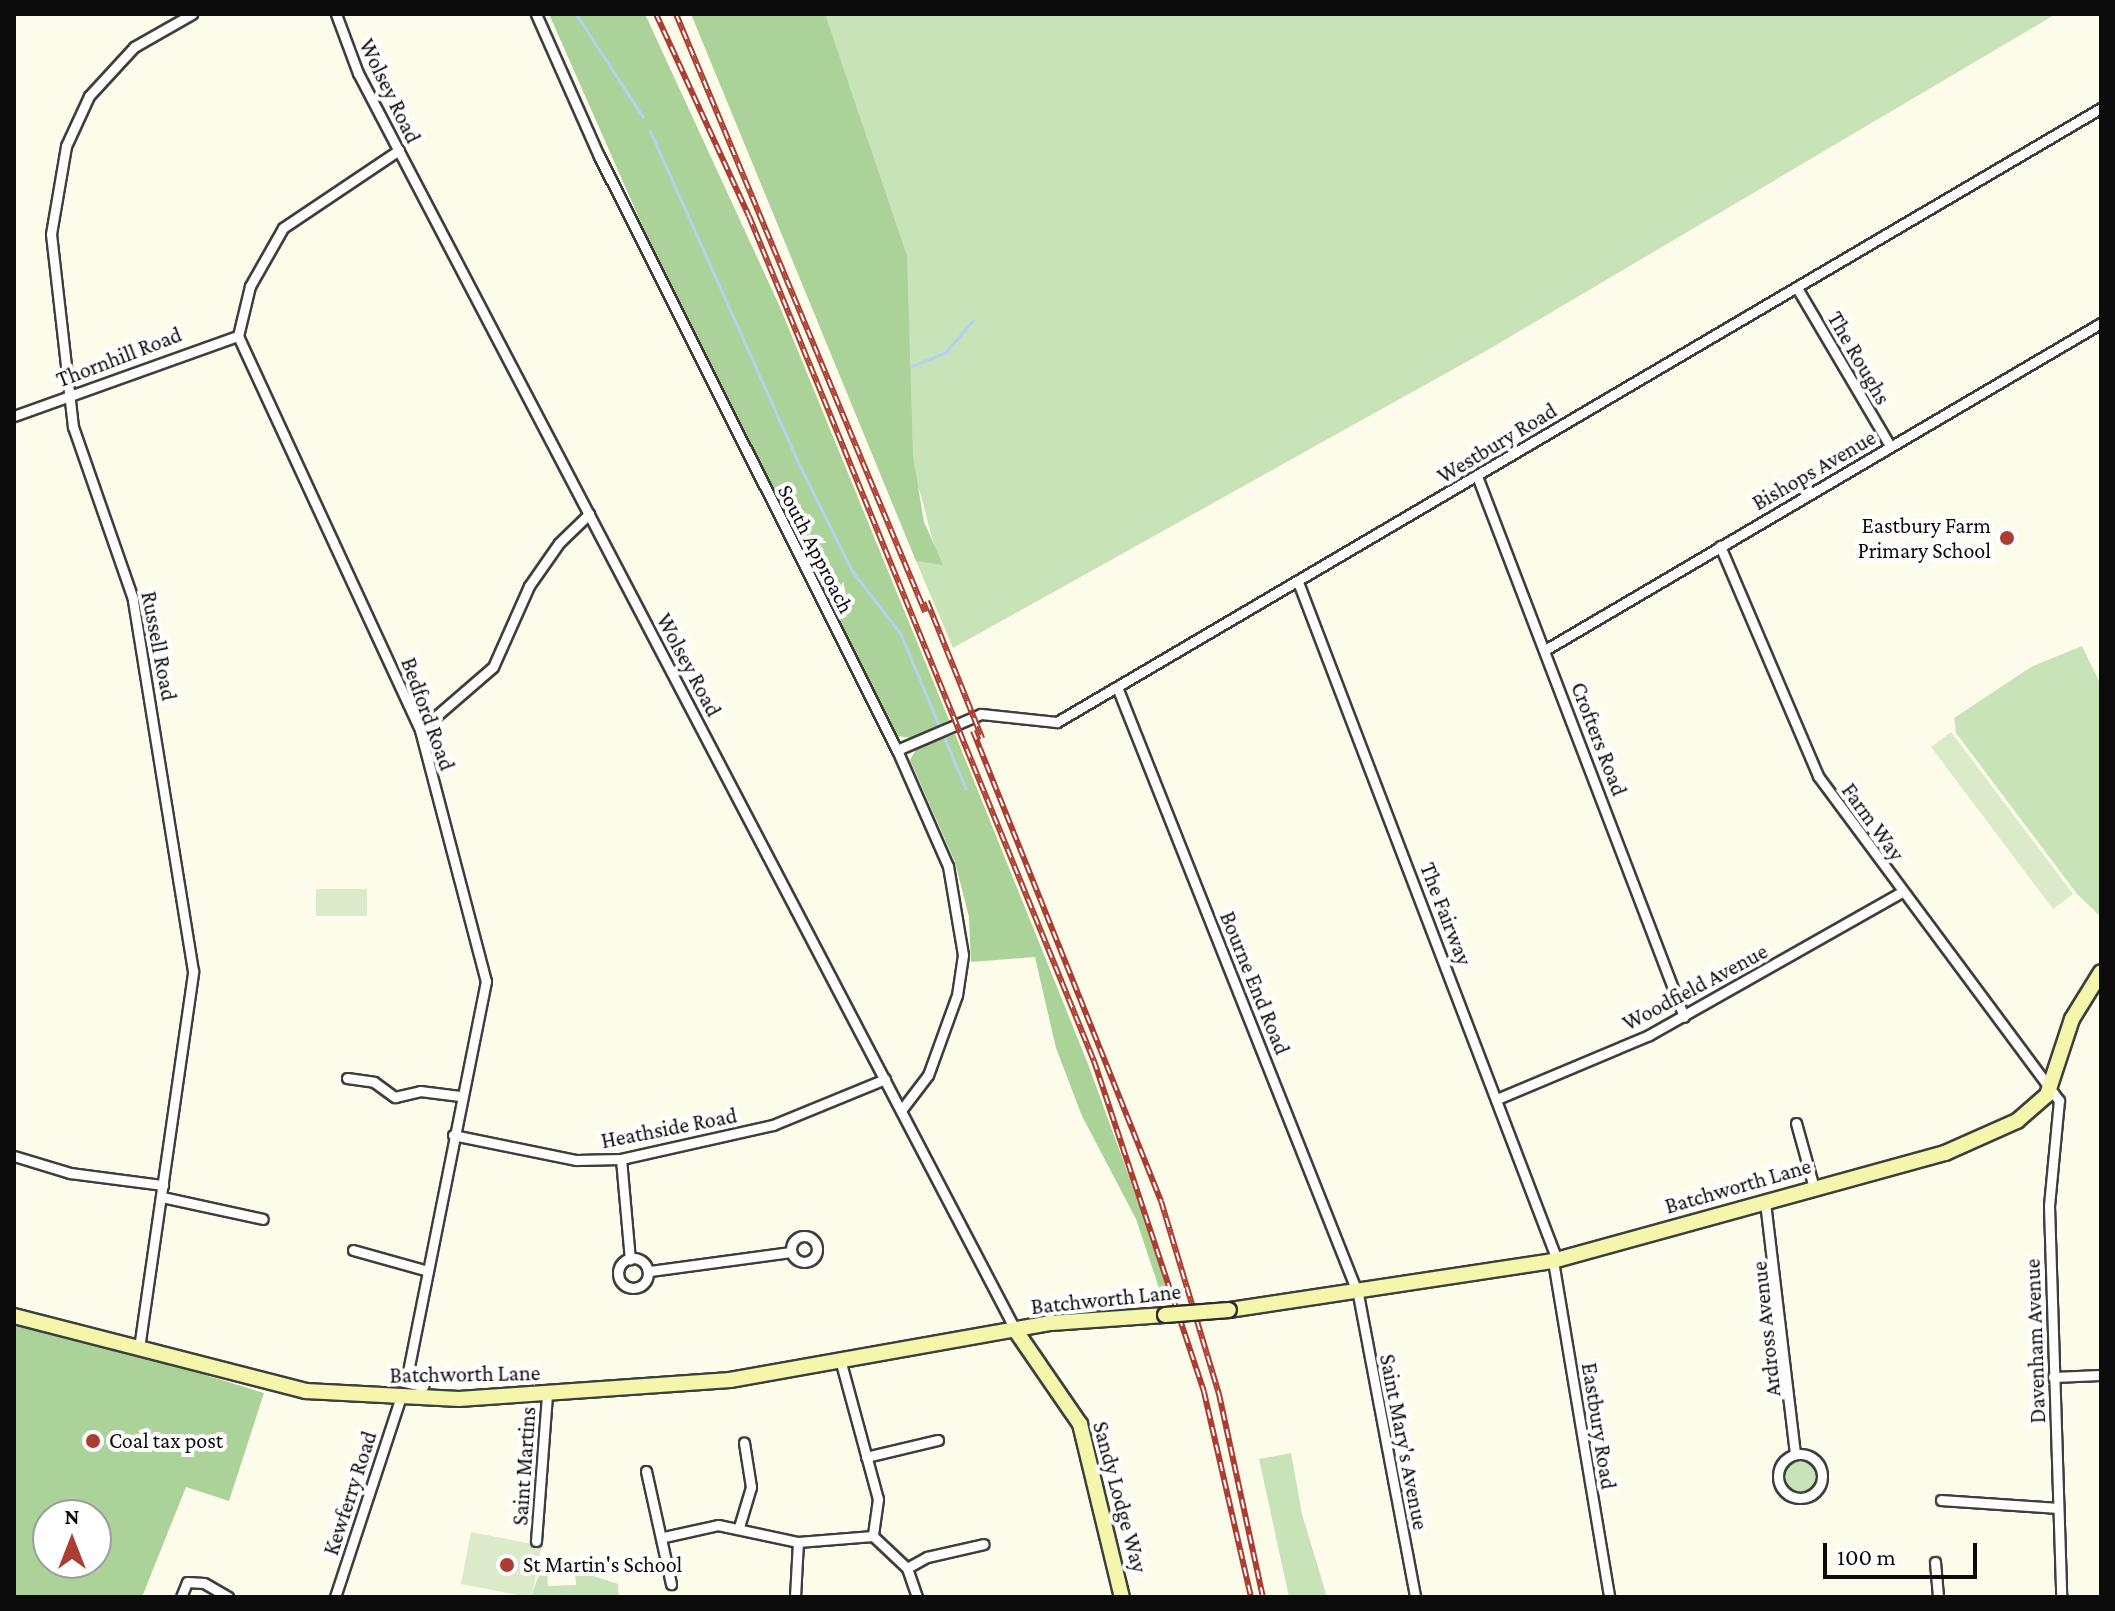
<!DOCTYPE html>
<html>
<head>
<meta charset="utf-8">
<style>
  body { margin:0 }
  #map { position:relative; width:2115px; height:1611px; overflow:hidden; background:#fdfcea; font-family:"Crimson Pro",serif }
  div>[style] { position:absolute }
  .green>* { inset:0; background:#c8e3b8 }
  .round { border-radius:50% }
  .forest>* { inset:0; background:#abd299 }
  .pitch>* { inset:0; background:#dbebc9; transform-origin:0 0 }
  .stream>* { height:3px; margin:-1.5px; padding:0 1.5px; transform-origin:1.5px; border-radius:1.5px; background:#b4d1ef }
  .roads { filter:drop-shadow(2px 0 #3e3e3e) drop-shadow(-2px 0 #3e3e3e) drop-shadow(0 2px #3e3e3e) drop-shadow(0 -2px #3e3e3e) }
  .street>* { height:9px; margin:-4.5px; padding:0 4.5px; transform-origin:4.5px; border-radius:4.5px; background:#fff }
  .street>.ring { margin:-4.5px; padding:0; box-sizing:content-box; background:none; border:9px solid #fff; border-radius:50% }
  .secondary>* { height:14px; margin:-7px; padding:0 7px; transform-origin:7px; border-radius:7px; background:#f4f6ac }
  .rail>* { height:6px; margin-top:-3px; transform-origin:0; background:repeating-linear-gradient(90deg,#fff 0 9px,#ab3d32 0 18px); box-sizing:border-box; border-block:2px solid #ab3d32 }
  .bridges { filter:drop-shadow(2px 0 #2d2d2d) drop-shadow(-2px 0 #2d2d2d) drop-shadow(0 2px #2d2d2d) drop-shadow(0 -2px #2d2d2d) }
  .secondary-bridge>* { height:14px; margin:-7px; padding:0 7px; transform-origin:7px; border-radius:7px; background:#f4f6ac }
  .dots>* { width:22px; height:22px; translate:-50% -50%; box-sizing:border-box; border:4px solid #fff; border-radius:50% }
  span { translate:-50% -50%; white-space:nowrap; text-align:center; line-height:1.15; -webkit-text-stroke:8px #fff; paint-order:stroke }
  .street-label { font-size:22px; color:#0b0b0b }
  .poi-label { font-size:22px; color:#0b0b0b }
  .right { translate:-100% -50%; text-align:right }
  .left { translate:0 -50%; text-align:left }
  .frame { position:absolute; inset:0; border:16px solid #0b0b0b; pointer-events:none }
  .north { position:absolute; left:32px; top:1499px; width:80px; height:80px; box-sizing:border-box; background:#fff; border:2px solid #9d9d9d; border-radius:50%; rotate:0deg; font-size:22px; font-weight:700; line-height:32px; text-align:center; color:#0b0b0b }
  .north::after { content:''; display:block; margin:auto; width:28px; height:36px; background:#ab3d32; clip-path:polygon(50% 0,100% 100%,50% 72%,0 100%) }
  .scale { position:absolute; left:1823px; top:1543px; width:154px; height:36px; box-sizing:border-box; border:4px solid #0b0b0b; border-top:0; padding-left:10px; font-size:24px; line-height:28px; white-space:nowrap; color:#0b0b0b; -webkit-text-stroke:6px #fff; paint-order:stroke }
</style>
</head>
<body>
<div id="map">
  <div class="green">
    <div style="clip-path:polygon(719px 14px,2056px 14px,1486px 351px,953px 648px,916px 561px,935px 549px,920px 492px)"></div>
    <div style="clip-path:polygon(2082px 646px,2101px 685px,2101px 917px,2077px 894px,1956px 733px,1954px 718px,2031px 667px)"></div>
    <div style="clip-path:polygon(1291px 1453px,1302px 1514px,1327px 1597px,1289px 1597px,1259px 1459px)"></div>
    <div class="round" style="left:1782px;top:1459px;width:34px;height:34px"></div>
    <div style="clip-path:polygon(541px 1569px,547px 1570px,548px 1586px,576px 1585px,575px 1570px,618px 1584px,619px 1597px,531px 1597px)"></div>
  </div>
  <div class="forest">
    <div style="clip-path:polygon(549px 14px,645px 14px,780px 307px,949px 720px,914px 738px,896px 736px,665px 277px)"></div>
    <div style="clip-path:polygon(691px 14px,825px 14px,907px 256px,913px 456px,924px 522px,943px 565px,916px 561px)"></div>
    <div style="clip-path:polygon(955px 734px,1088px 1064px,1171px 1292px,1161px 1294px,1136px 1219px,1082px 1116px,1056px 1048px,1035px 957px,971px 962px,969px 917px,955px 862px,910px 760px,917px 748px)"></div>
    <div style="clip-path:polygon(evenodd,14px 1326px,96px 1342px,264px 1393px,229px 1501px,186px 1487px,142px 1597px,14px 1597px,14px 1326px,48px 1515px,96px 1515px,96px 1563px,48px 1563px,48px 1515px)"></div>
  </div>
  <div class="pitch">
    <div style="left:1951px;top:732px;width:203px;height:25px;rotate:53deg"></div>
    <div style="left:316px;top:889px;width:51px;height:27px"></div>
    <div style="left:471px;top:1532px;width:72px;height:53px;rotate:11deg"></div>
  </div>
  <div class="stream">
    <div style="left:576px;top:14px;width:123px;rotate:57deg"></div>
    <div style="left:650px;top:131px;width:369px;rotate:65.9deg"></div>
    <div style="left:801px;top:468px;width:115px;rotate:63.7deg"></div>
    <div style="left:852px;top:571px;width:78px;rotate:52.3deg"></div>
    <div style="left:900px;top:633px;width:169px;rotate:67.1deg"></div>
    <div style="left:912px;top:366px;width:35px;rotate:-22deg"></div>
    <div style="left:945px;top:353px;width:43px;rotate:-49.7deg"></div>
  </div>
  <div class="roads">
    <div class="street">
      <div style="left:336px;top:14px;width:63px;rotate:69.6deg"></div>
      <div style="left:358px;top:73px;width:1420px;rotate:62.39deg"></div>
      <div style="left:536px;top:14px;width:155px;rotate:66.1deg"></div>
      <div style="left:599px;top:156px;width:665px;rotate:63.36deg"></div>
      <div style="left:897px;top:750px;width:127px;rotate:66.3deg"></div>
      <div style="left:948px;top:866px;width:90px;rotate:80.4deg"></div>
      <div style="left:963px;top:955px;width:40px;rotate:98.5deg"></div>
      <div style="left:957px;top:995px;width:85px;rotate:109.9deg"></div>
      <div style="left:928px;top:1075px;width:43px;rotate:127.4deg"></div>
      <div style="left:399px;top:150px;width:140px;rotate:146.1deg"></div>
      <div style="left:283px;top:228px;width:67px;rotate:119.6deg"></div>
      <div style="left:250px;top:286px;width:51px;rotate:103.5deg"></div>
      <div style="left:238px;top:336px;width:434px;rotate:65.2deg"></div>
      <div style="left:420px;top:730px;width:260px;rotate:75.3deg"></div>
      <div style="left:486px;top:981px;width:409px;rotate:101.3deg"></div>
      <div style="left:1797px;top:288px;width:183px;rotate:59.5deg"></div>
      <div style="left:14px;top:416px;width:238px;rotate:-19.7deg"></div>
      <div style="left:1477px;top:476px;width:579px;rotate:69.06deg"></div>
      <div style="left:1720px;top:546px;width:250px;rotate:66.9deg"></div>
      <div style="left:1818px;top:776px;width:404px;rotate:53.4deg"></div>
      <div style="left:2059px;top:1100px;width:106px;rotate:95.4deg"></div>
      <div style="left:2049px;top:1206px;width:391px;rotate:88.2deg"></div>
      <div style="left:1298px;top:582px;width:726px;rotate:69.09deg"></div>
      <div style="left:1545px;top:650px;width:645px;rotate:-30.46deg"></div>
      <div style="left:1117px;top:687px;width:653px;rotate:68.35deg"></div>
      <div style="left:1358px;top:1294px;width:308px;rotate:79.3deg"></div>
      <div style="left:420px;top:730px;width:96px;rotate:-40.8deg"></div>
      <div style="left:493px;top:667px;width:89px;rotate:-66deg"></div>
      <div style="left:529px;top:586px;width:52px;rotate:-55.1deg"></div>
      <div style="left:559px;top:543px;width:42px;rotate:-44deg"></div>
      <div style="left:897px;top:750px;width:91px;rotate:-23.2deg"></div>
      <div style="left:981px;top:714px;width:76px;rotate:6deg"></div>
      <div style="left:1057px;top:722px;width:1211px;rotate:-30.46deg"></div>
      <div style="left:347px;top:1078px;width:27px;rotate:8deg"></div>
      <div style="left:374px;top:1082px;width:26px;rotate:36deg"></div>
      <div style="left:395px;top:1097px;width:26px;rotate:-13deg"></div>
      <div style="left:420px;top:1091px;width:40px;rotate:7.1deg"></div>
      <div style="left:1497px;top:1099px;width:165px;rotate:-22.8deg"></div>
      <div style="left:1649px;top:1035px;width:291px;rotate:-29.5deg"></div>
      <div style="left:1796px;top:1123px;width:67px;rotate:74.5deg"></div>
      <div style="left:453px;top:1135px;width:126px;rotate:11.5deg"></div>
      <div style="left:576px;top:1160px;width:45px;rotate:-1.3deg"></div>
      <div style="left:621px;top:1159px;width:156px;rotate:-12.6deg"></div>
      <div style="left:773px;top:1125px;width:121px;rotate:-22.3deg"></div>
      <div style="left:14px;top:1156px;width:59px;rotate:16.9deg"></div>
      <div style="left:70px;top:1173px;width:94px;rotate:7.4deg"></div>
      <div style="left:621px;top:1159px;width:101px;rotate:84.9deg"></div>
      <div style="left:162px;top:1197px;width:103px;rotate:12.3deg"></div>
      <div style="left:1765px;top:1202px;width:254px;rotate:83.2deg"></div>
      <div class="ring" style="left:791px;top:1236px;width:17px;height:17px"></div>
      <div style="left:353px;top:1250px;width:78px;rotate:15.6deg"></div>
      <div class="ring" style="left:618px;top:1258px;width:21px;height:21px"></div>
      <div style="left:1553px;top:1261px;width:341px;rotate:80.5deg"></div>
      <div style="left:650px;top:1271px;width:142px;rotate:-7.7deg"></div>
      <div style="left:139px;top:1348px;width:381px;rotate:-81.8deg"></div>
      <div style="left:193px;top:971px;width:377px;rotate:-99.2deg"></div>
      <div style="left:133px;top:599px;width:182px;rotate:-109.2deg"></div>
      <div style="left:73px;top:427px;width:194px;rotate:-96.5deg"></div>
      <div style="left:51px;top:234px;width:89px;rotate:-80.3deg"></div>
      <div style="left:66px;top:146px;width:55px;rotate:-65.3deg"></div>
      <div style="left:89px;top:96px;width:67px;rotate:-47.4deg"></div>
      <div style="left:134px;top:47px;width:67px;rotate:-29.6deg"></div>
      <div style="left:841px;top:1363px;width:141px;rotate:74.8deg"></div>
      <div style="left:878px;top:1499px;width:37px;rotate:98deg"></div>
      <div style="left:2053px;top:1377px;width:48px;rotate:-2.4deg"></div>
      <div style="left:395px;top:1380px;width:29px;rotate:12deg"></div>
      <div class="ring" style="left:1778px;top:1454px;width:35px;height:35px"></div>
      <div style="left:866px;top:1457px;width:74px;rotate:-13.3deg"></div>
      <div style="left:646px;top:1471px;width:116px;rotate:77.5deg"></div>
      <div style="left:1941px;top:1500px;width:117px;rotate:3.9deg"></div>
      <div style="left:739px;top:1527px;width:42px;rotate:-73.3deg"></div>
      <div style="left:751px;top:1487px;width:45px;rotate:-99deg"></div>
      <div style="left:664px;top:1537px;width:55px;rotate:-12.5deg"></div>
      <div style="left:718px;top:1525px;width:82px;rotate:12deg"></div>
      <div style="left:798px;top:1542px;width:75px;rotate:-4.6deg"></div>
      <div style="left:873px;top:1536px;width:47px;rotate:43.3deg"></div>
      <div style="left:907px;top:1568px;width:31px;rotate:71deg"></div>
      <div style="left:536px;top:1541px;width:146px;rotate:-85.7deg"></div>
      <div style="left:1935px;top:1562px;width:35px;rotate:85deg"></div>
      <div style="left:907px;top:1568px;width:23px;rotate:-29deg"></div>
      <div style="left:927px;top:1557px;width:58px;rotate:-12.8deg"></div>
      <div style="left:181px;top:1597px;width:16px;rotate:-68deg"></div>
      <div style="left:187px;top:1582px;width:17px;rotate:3deg"></div>
      <div style="left:204px;top:1583px;width:28px;rotate:30deg"></div>
      <div style="left:335px;top:1597px;width:208px;rotate:-71.8deg"></div>
      <div style="left:795px;top:1597px;width:55px;rotate:-86.9deg"></div>
    </div>
    <div class="secondary">
      <div style="left:1229px;top:1310px;width:328px;rotate:-8.6deg"></div>
      <div style="left:1553px;top:1261px;width:407px;rotate:-15.4deg"></div>
      <div style="left:1945px;top:1153px;width:79px;rotate:-24deg"></div>
      <div style="left:2017px;top:1121px;width:40px;rotate:-41deg"></div>
      <div style="left:2047px;top:1095px;width:80px;rotate:-71.8deg"></div>
      <div style="left:2072px;top:1019px;width:55px;rotate:-58.3deg"></div>
      <div style="left:14px;top:1316px;width:301px;rotate:14.4deg"></div>
      <div style="left:306px;top:1391px;width:153px;rotate:3deg"></div>
      <div style="left:459px;top:1399px;width:272px;rotate:-4deg"></div>
      <div style="left:730px;top:1380px;width:326px;rotate:-10.1deg"></div>
      <div style="left:1051px;top:1323px;width:114px;rotate:-4deg"></div>
      <div style="left:1016px;top:1331px;width:113px;rotate:55.5deg"></div>
      <div style="left:1080px;top:1424px;width:178px;rotate:76.4deg"></div>
    </div>
  </div>
  <div class="rail">
    <div style="left:656px;top:14px;width:222px;rotate:65.3deg"></div>
    <div style="left:749px;top:216px;width:913px;rotate:67.79deg"></div>
    <div style="left:1094px;top:1061px;width:349px;rotate:71.6deg"></div>
    <div style="left:1204px;top:1392px;width:210px;rotate:77.1deg"></div>
    <div style="left:676px;top:14px;width:648px;rotate:67.39deg"></div>
    <div style="left:927px;top:601px;width:148px;rotate:68.1deg"></div>
    <div style="left:973px;top:731px;width:506px;rotate:68.2deg"></div>
    <div style="left:1161px;top:1201px;width:202px;rotate:73.3deg"></div>
    <div style="left:1219px;top:1394px;width:208px;rotate:77.8deg"></div>
  </div>
  <div class="bridges">
    <div class="secondary-bridge">
      <div style="left:1165px;top:1315px;width:64px;rotate:-4.5deg"></div>
    </div>
  </div>
  <div class="dots">
    <div style="left:2007px;top:538px;background:#ab3d32"></div>
    <div style="left:93px;top:1441px;background:#ab3d32"></div>
    <div style="left:507px;top:1565px;background:#ab3d32"></div>
  </div>
  <div class="street-label">
    <span style="left:390px;top:91px;rotate:64deg">Wolsey Road</span>
    <span style="left:119px;top:357px;rotate:-21deg">Thornhill Road</span>
    <span style="left:1859px;top:358px;rotate:60deg">The Roughs</span>
    <span style="left:1497px;top:443px;rotate:-31deg">Westbury Road</span>
    <span style="left:1814px;top:470px;rotate:-30deg">Bishops Avenue</span>
    <span style="left:816px;top:549px;rotate:63deg">South Approach</span>
    <span style="left:159px;top:646px;rotate:79deg">Russell Road</span>
    <span style="left:689px;top:665px;rotate:62deg">Wolsey Road</span>
    <span style="left:428px;top:714px;rotate:70deg">Bedford Road</span>
    <span style="left:1599px;top:739px;rotate:69deg">Crofters Road</span>
    <span style="left:1873px;top:822px;rotate:54deg">Farm Way</span>
    <span style="left:1446px;top:914px;rotate:69deg">The Fairway</span>
    <span style="left:1255px;top:983px;rotate:68deg">Bourne End Road</span>
    <span style="left:1695px;top:987px;rotate:-28deg">Woodfield Avenue</span>
    <span style="left:669px;top:1128px;rotate:-11deg">Heathside Road</span>
    <span style="left:1738px;top:1186px;rotate:-16deg">Batchworth Lane</span>
    <span style="left:1106px;top:1299px;rotate:-6deg">Batchworth Lane</span>
    <span style="left:1766px;top:1329px;rotate:-96deg">Ardross Avenue</span>
    <span style="left:2035px;top:1341px;rotate:-92deg">Davenham Avenue</span>
    <span style="left:465px;top:1374px;rotate:-1deg">Batchworth Lane</span>
    <span style="left:1599px;top:1426px;rotate:81deg">Eastbury Road</span>
    <span style="left:1404px;top:1442px;rotate:79deg">Saint Mary's Avenue</span>
    <span style="left:524px;top:1466px;rotate:-86deg">Saint Martins</span>
    <span style="left:350px;top:1493px;rotate:-72deg">Kewferry Road</span>
    <span style="left:1120px;top:1497px;rotate:75deg">Sandy Lodge Way</span>
  </div>
  <div class="poi-label">
    <span class="right" style="left:1991px;top:538px">Eastbury Farm<br>Primary School</span>
    <span class="left" style="left:109px;top:1441px">Coal tax post</span>
    <span class="left" style="left:523px;top:1565px">St Martin's School</span>
  </div>
  <div class="frame"></div>
  <div class="north">N</div>
  <div class="scale">100 m</div>
</div>
</body>
</html>
